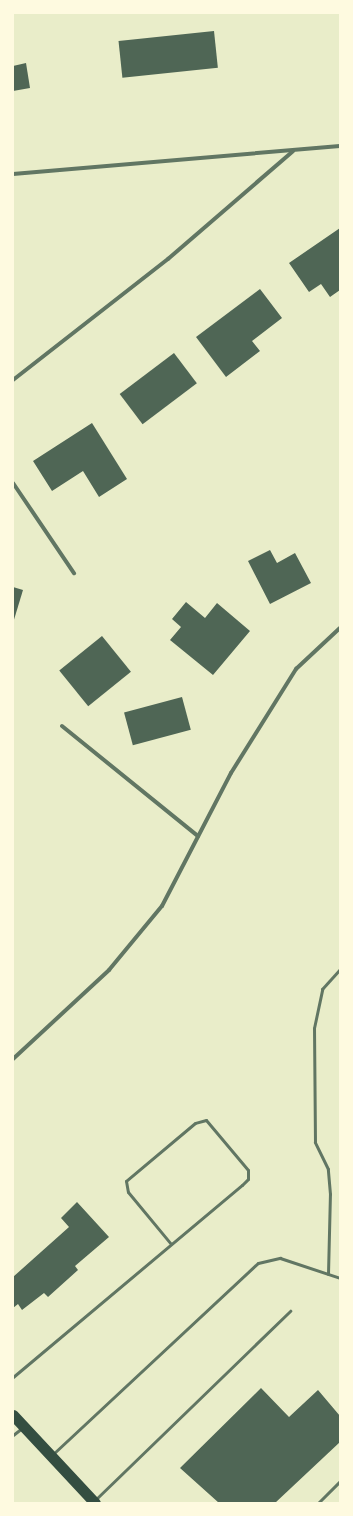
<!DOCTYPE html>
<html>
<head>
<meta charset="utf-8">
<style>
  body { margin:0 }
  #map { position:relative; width:353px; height:1516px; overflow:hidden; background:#e9edc9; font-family:Signika,sans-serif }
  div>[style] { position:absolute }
  .building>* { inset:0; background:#4f6655; transform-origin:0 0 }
  .service>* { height:3px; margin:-1.5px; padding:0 1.5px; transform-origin:1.5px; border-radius:1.5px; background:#617663 }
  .minor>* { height:4px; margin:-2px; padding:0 2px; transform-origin:2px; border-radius:2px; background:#617663 }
  .trunk>* { height:11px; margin:-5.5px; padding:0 5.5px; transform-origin:5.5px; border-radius:5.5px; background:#344e41 }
  span { translate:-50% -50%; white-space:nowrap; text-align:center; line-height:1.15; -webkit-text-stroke:3.5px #fefae0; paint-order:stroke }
  .frame { position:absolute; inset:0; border:14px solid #fefae0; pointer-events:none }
</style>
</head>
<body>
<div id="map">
  <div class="building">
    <div style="left:214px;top:31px;width:37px;height:96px;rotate:84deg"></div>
    <div style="clip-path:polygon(26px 63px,30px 88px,13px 91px,13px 66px)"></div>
    <div style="clip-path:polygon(340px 228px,340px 290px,330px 297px,321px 284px,309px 292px,289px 263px)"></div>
    <div style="clip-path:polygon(260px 289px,282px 318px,252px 341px,260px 351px,226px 377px,196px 337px)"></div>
    <div style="left:174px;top:353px;width:38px;height:68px;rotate:53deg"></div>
    <div style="clip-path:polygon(92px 423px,127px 479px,99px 497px,83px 471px,52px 491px,33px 461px)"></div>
    <div style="clip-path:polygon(270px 550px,277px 563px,295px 553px,311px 583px,270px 604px,248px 561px)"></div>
    <div style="clip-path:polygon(13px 587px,23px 590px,13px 623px)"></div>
    <div style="clip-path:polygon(186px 602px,205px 618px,217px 603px,250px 631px,213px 675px,170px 640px,181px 627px,172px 619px)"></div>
    <div style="left:102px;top:636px;width:46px;height:55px;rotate:51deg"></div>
    <div style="left:182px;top:697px;width:34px;height:60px;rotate:75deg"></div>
    <div style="clip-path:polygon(77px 1202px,109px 1237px,75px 1266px,78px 1270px,48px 1297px,44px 1293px,22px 1310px,18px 1304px,13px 1308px,13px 1277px,69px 1227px,61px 1218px)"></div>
    <div style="clip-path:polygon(261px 1388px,289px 1417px,318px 1390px,340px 1416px,340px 1442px,275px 1503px,219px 1503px,180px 1468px)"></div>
  </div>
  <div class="service">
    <div style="left:328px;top:1274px;width:80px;rotate:-88.6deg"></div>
    <div style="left:330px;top:1194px;width:25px;rotate:-95deg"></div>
    <div style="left:328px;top:1169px;width:30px;rotate:-116deg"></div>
    <div style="left:315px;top:1142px;width:114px;rotate:-90.5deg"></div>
    <div style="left:314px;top:1028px;width:40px;rotate:-78deg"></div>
    <div style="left:322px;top:989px;width:27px;rotate:-48deg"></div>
    <div style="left:13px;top:1377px;width:299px;rotate:-40deg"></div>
    <div style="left:242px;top:1185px;width:8px;rotate:-45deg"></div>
    <div style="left:248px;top:1179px;width:9px;rotate:-90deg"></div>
    <div style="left:248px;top:1170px;width:65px;rotate:-130deg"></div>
    <div style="left:206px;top:1120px;width:11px;rotate:165deg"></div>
    <div style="left:195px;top:1123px;width:90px;rotate:140deg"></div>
    <div style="left:126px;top:1181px;width:11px;rotate:80deg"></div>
    <div style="left:128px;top:1192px;width:67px;rotate:50.4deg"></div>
    <div style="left:13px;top:1435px;width:11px;rotate:-38deg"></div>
    <div style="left:53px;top:1454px;width:280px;rotate:-43deg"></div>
    <div style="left:258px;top:1263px;width:23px;rotate:-13deg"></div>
    <div style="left:280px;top:1258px;width:63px;rotate:18.4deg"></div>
    <div style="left:95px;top:1500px;width:272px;rotate:-44.1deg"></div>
    <div style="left:318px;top:1503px;width:31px;rotate:-45deg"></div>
  </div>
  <div class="minor">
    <div style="left:13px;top:174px;width:328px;rotate:-4.9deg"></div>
    <div style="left:13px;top:380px;width:197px;rotate:-38deg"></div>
    <div style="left:168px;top:259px;width:165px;rotate:-40.8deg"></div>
    <div style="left:13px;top:483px;width:109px;rotate:55.9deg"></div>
    <div style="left:62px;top:726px;width:175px;rotate:39deg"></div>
    <div style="left:13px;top:1059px;width:131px;rotate:-42.8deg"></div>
    <div style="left:109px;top:970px;width:83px;rotate:-50.4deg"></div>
    <div style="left:162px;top:906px;width:150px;rotate:-62.6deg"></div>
    <div style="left:231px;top:773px;width:123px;rotate:-58deg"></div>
    <div style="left:296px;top:669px;width:60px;rotate:-43deg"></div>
  </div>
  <div class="trunk">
    <div style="left:13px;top:1415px;width:120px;rotate:47deg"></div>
  </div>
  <div class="frame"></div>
</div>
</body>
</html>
